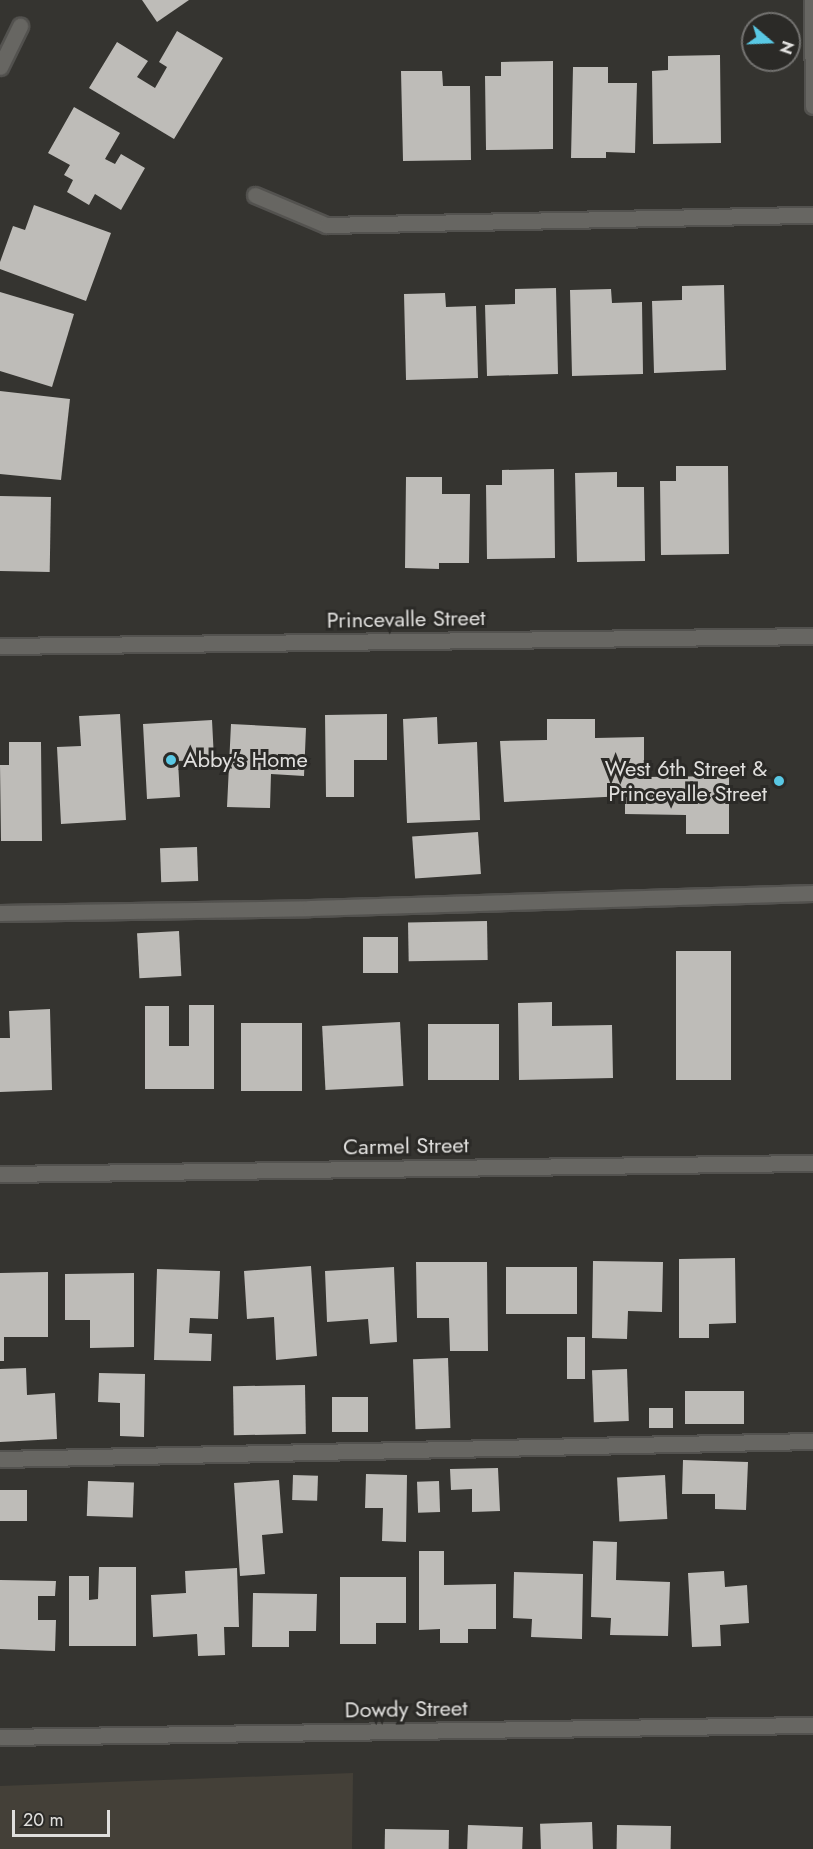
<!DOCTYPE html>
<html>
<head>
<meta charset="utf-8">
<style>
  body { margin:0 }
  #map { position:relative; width:813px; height:1849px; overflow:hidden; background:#353430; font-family:Jost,sans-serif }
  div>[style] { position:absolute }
  .built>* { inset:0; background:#444038 }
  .building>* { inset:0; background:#bebcb8; transform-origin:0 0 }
  .roads { filter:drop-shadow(2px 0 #53524f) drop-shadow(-2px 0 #53524f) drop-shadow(0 2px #53524f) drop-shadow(0 -2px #53524f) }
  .minor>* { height:15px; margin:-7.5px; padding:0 7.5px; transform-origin:7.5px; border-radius:7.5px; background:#676662 }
  .dots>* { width:16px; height:16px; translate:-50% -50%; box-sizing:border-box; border:3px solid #2b2a27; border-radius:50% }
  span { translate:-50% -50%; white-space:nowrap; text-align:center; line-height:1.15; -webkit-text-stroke:6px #2b2a27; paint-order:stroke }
  .street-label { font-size:22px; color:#e0dfdd }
  .poi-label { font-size:22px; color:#e0dfdd }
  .left { translate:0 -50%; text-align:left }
  .right { translate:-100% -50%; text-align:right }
  .north { position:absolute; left:741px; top:12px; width:60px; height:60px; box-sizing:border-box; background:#2b2a27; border:2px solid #737270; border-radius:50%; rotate:109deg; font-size:16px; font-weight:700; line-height:24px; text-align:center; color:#e0dfdd }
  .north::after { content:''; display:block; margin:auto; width:21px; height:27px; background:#59c8e4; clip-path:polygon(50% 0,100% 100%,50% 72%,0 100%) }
  .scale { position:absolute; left:12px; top:1810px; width:98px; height:27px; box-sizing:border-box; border:3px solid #e0dfdd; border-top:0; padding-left:8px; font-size:18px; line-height:21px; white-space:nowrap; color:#e0dfdd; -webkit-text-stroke:4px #2b2a27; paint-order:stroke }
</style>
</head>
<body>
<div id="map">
  <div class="built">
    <div style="clip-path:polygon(353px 1773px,352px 1849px,0 1849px,0 1786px)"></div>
  </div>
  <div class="building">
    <div style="clip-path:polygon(142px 0,189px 0,157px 22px)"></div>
    <div style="clip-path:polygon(177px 31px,223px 58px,174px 139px,89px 88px,117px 42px,148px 61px,137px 77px,155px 88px,167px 67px,159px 62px)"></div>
    <div style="clip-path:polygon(720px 55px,721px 143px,653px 144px,652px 71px,668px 70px,668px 56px)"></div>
    <div style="clip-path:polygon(553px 61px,553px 149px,486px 150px,485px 76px,501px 76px,501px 62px)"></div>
    <div style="clip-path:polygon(573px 67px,608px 67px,608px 83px,637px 83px,635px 153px,606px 152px,606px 158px,571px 158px)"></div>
    <div style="clip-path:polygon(401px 71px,442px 71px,443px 86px,470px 86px,471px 160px,403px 161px)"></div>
    <div style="clip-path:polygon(74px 107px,120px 133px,105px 159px,115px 164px,121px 154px,145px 168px,121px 210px,95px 194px,89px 205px,67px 192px,73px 180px,64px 175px,70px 165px,48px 153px)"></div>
    <div style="clip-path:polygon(34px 205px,111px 233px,86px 301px,0 269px,0 262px,13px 226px,25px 230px)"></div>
    <div style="clip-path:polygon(724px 285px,726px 370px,654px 373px,652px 301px,682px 300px,682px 286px)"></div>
    <div style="clip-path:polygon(556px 288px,558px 374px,487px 376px,485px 305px,515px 304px,515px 289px)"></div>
    <div style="clip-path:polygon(611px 289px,612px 303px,642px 302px,643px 374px,572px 376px,570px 290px)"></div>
    <div style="clip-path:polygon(0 292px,74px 314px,52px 387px,0 371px)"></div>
    <div style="clip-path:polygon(445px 293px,446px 307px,476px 306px,478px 378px,406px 380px,404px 294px)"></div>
    <div style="clip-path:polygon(0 391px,70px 399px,61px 480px,0 474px)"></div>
    <div style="clip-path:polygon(676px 466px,728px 466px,729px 554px,661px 555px,660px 481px,676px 481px)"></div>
    <div style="clip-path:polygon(554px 469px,555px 558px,487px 559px,486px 485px,502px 485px,502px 470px)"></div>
    <div style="clip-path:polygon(617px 472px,617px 487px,644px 487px,645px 561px,577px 562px,575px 473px)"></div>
    <div style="clip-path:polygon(406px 477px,442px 477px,442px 494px,470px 494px,469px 563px,439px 563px,439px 569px,405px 568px)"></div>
    <div style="left:0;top:496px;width:51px;height:75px;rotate:1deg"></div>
    <div style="clip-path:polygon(120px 714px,126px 820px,61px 824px,57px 747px,81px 746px,79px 716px)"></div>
    <div style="clip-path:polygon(387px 714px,387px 760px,354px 760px,354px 797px,326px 797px,325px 715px)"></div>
    <div style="clip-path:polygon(437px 717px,438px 744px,477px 742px,480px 820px,407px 823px,403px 719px)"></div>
    <div style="clip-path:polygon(547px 719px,595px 719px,595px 738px,644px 737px,644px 777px,729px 776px,729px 834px,686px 834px,686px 815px,625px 814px,625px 796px,504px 802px,500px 741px,547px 740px)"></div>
    <div style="clip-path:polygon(212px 720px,214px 759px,178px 761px,180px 797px,147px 799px,143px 724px)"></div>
    <div style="clip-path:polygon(231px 724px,306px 728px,304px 776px,271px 774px,270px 808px,227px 807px)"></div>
    <div style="clip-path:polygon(9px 742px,41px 742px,42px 841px,1px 841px,0 765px,9px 765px)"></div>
    <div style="left:478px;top:832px;width:42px;height:66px;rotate:86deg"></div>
    <div style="left:197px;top:847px;width:34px;height:37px;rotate:88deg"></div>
    <div style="left:487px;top:921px;width:39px;height:79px;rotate:89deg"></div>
    <div style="left:179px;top:931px;width:45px;height:42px;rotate:87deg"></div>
    <div style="left:363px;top:937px;width:35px;height:36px"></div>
    <div style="left:731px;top:951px;width:129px;height:55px;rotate:90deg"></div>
    <div style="clip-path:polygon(552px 1002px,552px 1026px,612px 1025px,613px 1078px,519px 1080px,518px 1003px)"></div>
    <div style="clip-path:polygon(189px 1005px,214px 1005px,214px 1089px,145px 1089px,145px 1006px,169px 1006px,169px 1046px,189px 1046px)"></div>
    <div style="clip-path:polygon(50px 1009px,52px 1090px,0 1092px,0 1038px,10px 1038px,9px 1011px)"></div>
    <div style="left:400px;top:1022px;width:64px;height:78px;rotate:87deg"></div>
    <div style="left:241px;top:1023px;width:61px;height:68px"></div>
    <div style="left:428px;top:1024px;width:71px;height:56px"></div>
    <div style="clip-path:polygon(735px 1258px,736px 1323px,709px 1324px,709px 1338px,679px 1338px,679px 1259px)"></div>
    <div style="clip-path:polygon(593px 1261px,663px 1262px,662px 1312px,628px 1311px,627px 1339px,592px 1338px)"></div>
    <div style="clip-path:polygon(416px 1262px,487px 1262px,488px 1351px,450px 1351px,449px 1318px,417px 1318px)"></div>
    <div style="clip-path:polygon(311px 1266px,317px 1356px,276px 1360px,274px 1317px,247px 1319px,244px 1271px)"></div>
    <div style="clip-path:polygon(394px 1267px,397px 1342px,370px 1344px,368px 1319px,327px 1322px,325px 1271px)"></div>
    <div style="left:506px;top:1267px;width:71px;height:47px"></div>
    <div style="clip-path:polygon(157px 1269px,220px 1271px,218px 1319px,190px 1318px,189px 1333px,212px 1334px,211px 1361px,154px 1360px)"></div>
    <div style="clip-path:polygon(48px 1272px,48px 1337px,4px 1337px,4px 1361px,0 1361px,0 1273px)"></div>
    <div style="clip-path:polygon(134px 1273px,134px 1347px,90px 1348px,90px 1320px,65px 1320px,65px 1274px)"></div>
    <div style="left:567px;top:1337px;width:18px;height:42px"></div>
    <div style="left:448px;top:1358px;width:70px;height:35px;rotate:88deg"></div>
    <div style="clip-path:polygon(26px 1368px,27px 1395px,55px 1393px,57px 1439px,0 1442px,0 1369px)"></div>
    <div style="left:627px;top:1369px;width:52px;height:35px;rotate:88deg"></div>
    <div style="clip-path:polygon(99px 1373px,145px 1374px,144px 1437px,120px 1436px,120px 1403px,98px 1402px)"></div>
    <div style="left:305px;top:1385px;width:49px;height:72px;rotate:89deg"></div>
    <div style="left:685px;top:1391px;width:59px;height:33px"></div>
    <div style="left:368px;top:1397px;width:35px;height:36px;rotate:90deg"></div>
    <div style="left:673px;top:1408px;width:20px;height:24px;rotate:90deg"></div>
    <div style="clip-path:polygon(683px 1460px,748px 1462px,746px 1510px,715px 1509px,715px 1494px,682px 1494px)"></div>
    <div style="clip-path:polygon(498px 1468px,500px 1511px,472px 1512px,472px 1489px,451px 1490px,450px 1469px)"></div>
    <div style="clip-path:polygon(366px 1474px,407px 1475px,406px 1542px,382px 1541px,383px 1508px,365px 1508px)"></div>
    <div style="left:293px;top:1475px;width:25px;height:25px;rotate:2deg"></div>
    <div style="left:665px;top:1475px;width:44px;height:48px;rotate:87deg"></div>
    <div style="clip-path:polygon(279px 1480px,283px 1533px,262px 1535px,265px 1574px,240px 1576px,234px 1483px)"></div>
    <div style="left:88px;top:1481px;width:46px;height:35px;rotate:2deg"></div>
    <div style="left:439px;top:1481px;width:31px;height:22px;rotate:88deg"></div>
    <div style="left:27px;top:1490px;width:31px;height:27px;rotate:90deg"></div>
    <div style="clip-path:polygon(593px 1541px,617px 1542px,616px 1580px,670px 1582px,668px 1636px,610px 1635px,611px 1618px,591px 1617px)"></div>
    <div style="clip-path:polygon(419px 1551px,444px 1551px,444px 1585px,496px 1584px,496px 1629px,468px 1629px,468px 1643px,440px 1643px,440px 1629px,419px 1630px)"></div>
    <div style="clip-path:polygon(99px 1567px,136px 1567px,136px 1646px,69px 1646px,69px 1576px,89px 1576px,89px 1600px,98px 1599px)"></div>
    <div style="clip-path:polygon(237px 1568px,239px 1627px,224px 1627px,225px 1655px,198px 1656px,197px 1634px,153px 1637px,151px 1595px,186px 1593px,185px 1571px)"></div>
    <div style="clip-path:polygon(724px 1571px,725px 1587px,747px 1585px,749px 1623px,720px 1625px,721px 1646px,692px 1647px,688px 1573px)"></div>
    <div style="clip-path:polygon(514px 1572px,583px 1574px,582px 1639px,531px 1637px,532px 1619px,513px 1618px)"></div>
    <div style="clip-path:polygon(340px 1577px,406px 1577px,406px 1623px,376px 1623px,376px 1644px,340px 1644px)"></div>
    <div style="clip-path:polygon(0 1580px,56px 1581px,55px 1596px,38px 1596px,38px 1620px,56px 1620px,55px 1651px,0 1649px)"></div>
    <div style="clip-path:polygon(253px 1593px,317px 1594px,316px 1631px,289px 1631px,289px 1647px,252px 1647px)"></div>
    <div style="left:592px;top:1822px;width:27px;height:52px;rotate:88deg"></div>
    <div style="left:468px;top:1825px;width:55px;height:24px;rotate:2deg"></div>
    <div style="left:617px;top:1825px;width:54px;height:24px;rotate:1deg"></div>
    <div style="left:385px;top:1829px;width:64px;height:20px;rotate:1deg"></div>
  </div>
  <div class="roads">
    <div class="minor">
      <div style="left:812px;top:0;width:106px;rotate:89.5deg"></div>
      <div style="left:0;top:67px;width:46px;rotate:-64deg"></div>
      <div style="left:255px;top:195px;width:77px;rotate:22.9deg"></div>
      <div style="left:326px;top:225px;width:487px;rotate:-1.2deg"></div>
      <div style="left:0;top:646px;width:813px;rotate:-0.7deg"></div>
      <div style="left:0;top:913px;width:310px;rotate:-0.9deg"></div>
      <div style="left:310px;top:908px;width:503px;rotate:-1.71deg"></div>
      <div style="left:0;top:1174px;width:813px;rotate:-0.78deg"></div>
      <div style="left:0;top:1459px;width:813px;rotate:-1.27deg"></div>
      <div style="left:0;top:1737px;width:813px;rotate:-0.85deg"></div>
    </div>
  </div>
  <div class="dots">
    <div style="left:171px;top:760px;background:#59c8e4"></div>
    <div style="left:779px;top:781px;background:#59c8e4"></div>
  </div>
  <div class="street-label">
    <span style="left:406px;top:619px;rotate:-1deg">Princevalle Street</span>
    <span style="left:406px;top:1146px;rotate:-1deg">Carmel Street</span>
    <span style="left:406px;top:1709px;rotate:-1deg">Dowdy Street</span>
  </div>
  <div class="poi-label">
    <span class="left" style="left:183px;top:760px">Abby's Home</span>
    <span class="right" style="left:767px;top:781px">West 6th Street &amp;<br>Princevalle Street</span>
  </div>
  <div class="north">N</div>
  <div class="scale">20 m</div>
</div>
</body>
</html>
